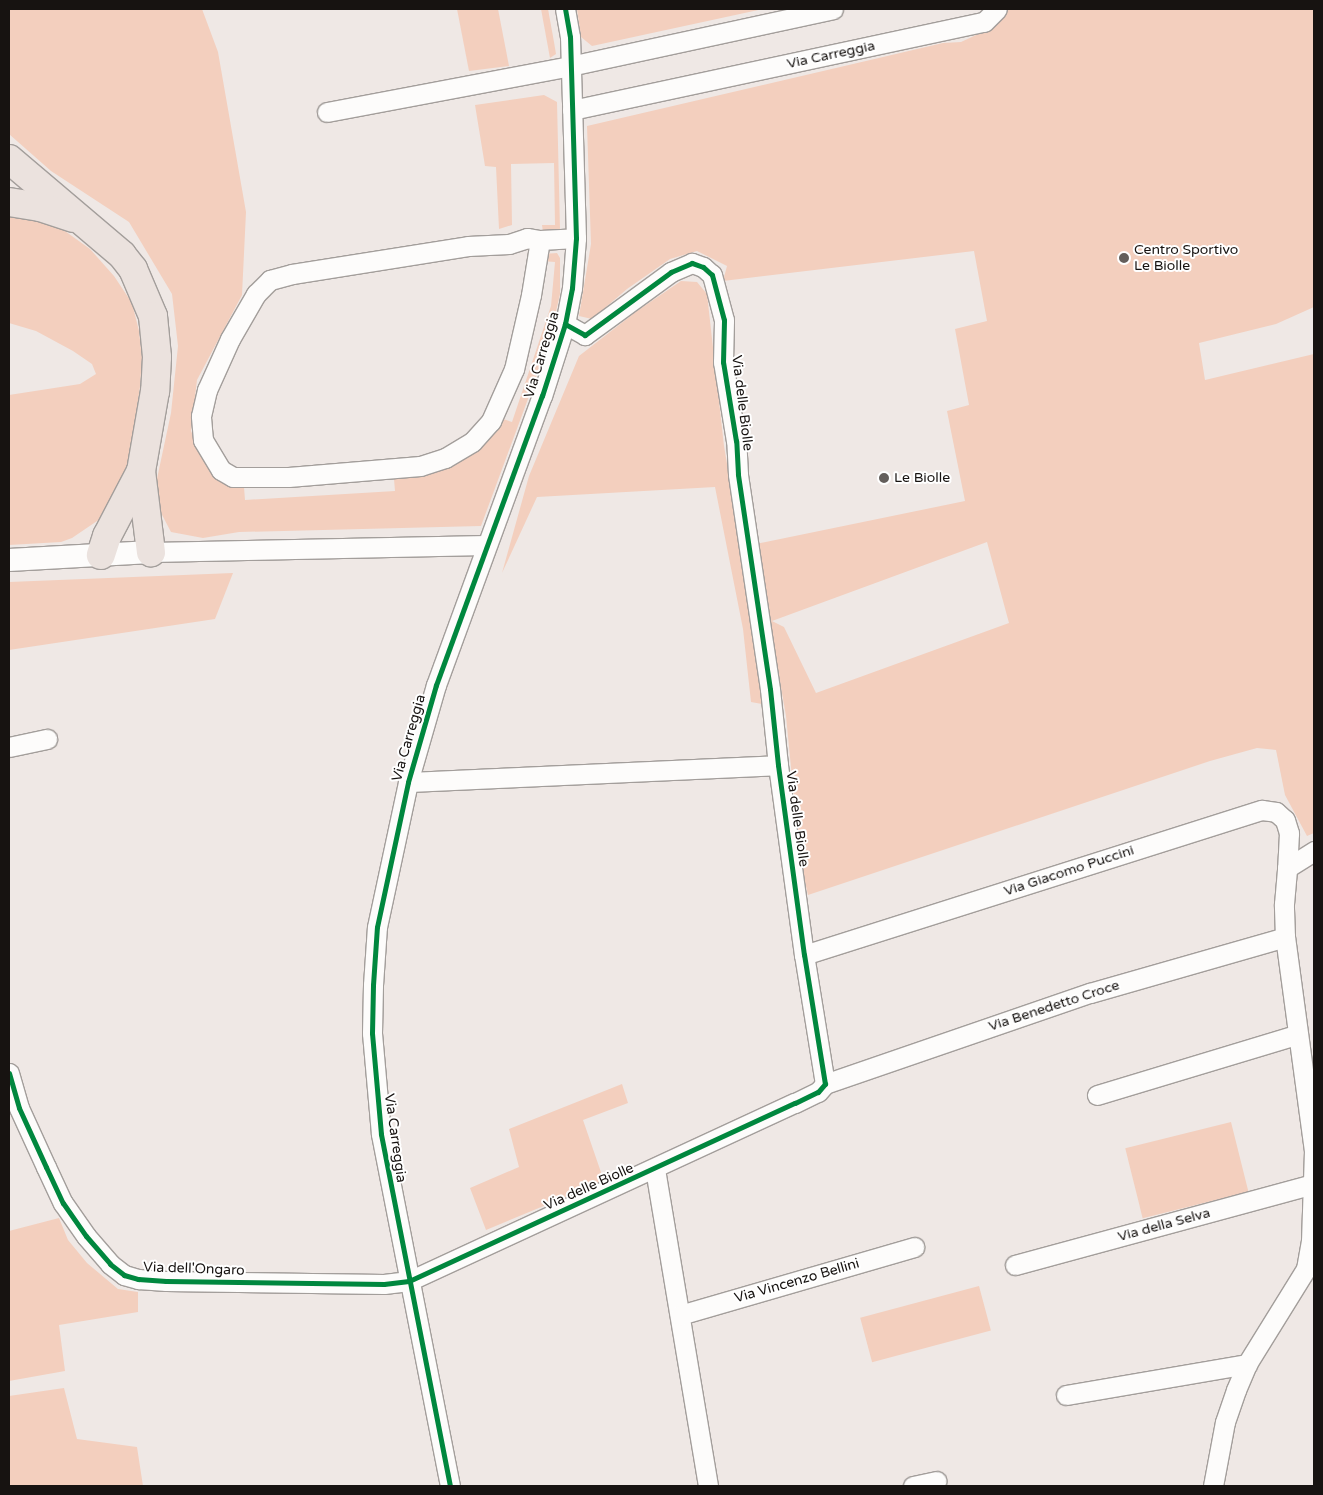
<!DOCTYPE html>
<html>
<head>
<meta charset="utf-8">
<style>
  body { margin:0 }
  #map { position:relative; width:1323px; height:1495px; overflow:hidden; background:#efe8e5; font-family:"Varela Round",sans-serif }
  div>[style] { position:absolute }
  .green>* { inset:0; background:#f3cfbe; transform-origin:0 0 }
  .roads { filter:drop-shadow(1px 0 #a39e9b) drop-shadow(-1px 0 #a39e9b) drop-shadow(0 1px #a39e9b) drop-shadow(0 -1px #a39e9b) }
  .minor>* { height:19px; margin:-9.5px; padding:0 9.5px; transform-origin:9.5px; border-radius:9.5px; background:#fdfcfb }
  .tertiary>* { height:22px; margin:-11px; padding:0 11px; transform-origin:11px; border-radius:11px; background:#fdfcfb }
  .trunk>* { height:28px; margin:-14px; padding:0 14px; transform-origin:14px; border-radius:14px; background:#ebe2de }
  .cycleway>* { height:5px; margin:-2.5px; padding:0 2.5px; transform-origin:2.5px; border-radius:2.5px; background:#00873e }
  .dots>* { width:14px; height:14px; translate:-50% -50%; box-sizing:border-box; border:2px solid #fff; border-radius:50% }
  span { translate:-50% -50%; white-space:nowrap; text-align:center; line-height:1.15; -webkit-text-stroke:4px #fff; paint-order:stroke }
  .street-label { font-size:14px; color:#171311 }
  .poi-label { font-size:14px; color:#171311 }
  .left { translate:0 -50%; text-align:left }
  .frame { position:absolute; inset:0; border:10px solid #171311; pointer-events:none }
</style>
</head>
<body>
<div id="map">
  <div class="green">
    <div style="clip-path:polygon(9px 9px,202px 9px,218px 52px,246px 212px,242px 295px,197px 380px,191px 431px,210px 472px,227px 486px,244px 487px,245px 500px,395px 491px,394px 479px,425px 475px,452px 467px,473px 453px,500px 418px,512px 422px,551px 306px,555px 262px,542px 261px,543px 254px,557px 253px,560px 258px,560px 294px,549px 342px,481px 526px,239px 532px,203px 538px,171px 532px,160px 511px,155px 488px,171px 413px,178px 346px,172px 294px,129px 222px,51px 171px,9px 134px)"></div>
    <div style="clip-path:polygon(457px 9px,498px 9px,509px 66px,469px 71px)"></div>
    <div style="clip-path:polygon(541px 9px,548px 9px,554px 42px,556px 54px,550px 58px)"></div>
    <div style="clip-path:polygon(577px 9px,763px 9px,592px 46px,581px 37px)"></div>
    <div style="clip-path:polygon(evenodd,1009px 9px,1314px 9px,1314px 307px,1276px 324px,1199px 343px,1205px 380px,1314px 354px,1314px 833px,1307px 836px,1285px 795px,1276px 750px,1257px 748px,1210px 761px,808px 895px,800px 860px,786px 716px,756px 544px,965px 501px,947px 411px,969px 405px,955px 329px,987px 321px,974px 251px,723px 281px,727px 266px,697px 251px,670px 259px,627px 289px,592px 319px,579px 316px,591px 244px,587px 126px,943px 43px,961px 42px,989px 29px,1009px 9px,987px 542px,1009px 623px,816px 693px,784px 627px,772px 621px,987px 542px)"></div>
    <div style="clip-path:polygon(544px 95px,557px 102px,560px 230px,543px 232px,542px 225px,555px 225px,554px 163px,511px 164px,512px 225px,499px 229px,496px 167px,485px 166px,475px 105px)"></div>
    <div style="clip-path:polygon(9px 215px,58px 226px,90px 249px,114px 276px,132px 303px,139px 331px,142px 358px,140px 387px,127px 472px,114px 503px,100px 519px,72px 538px,61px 542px,9px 545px,9px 395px,80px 384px,96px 374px,92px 364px,73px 351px,36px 331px,9px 323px)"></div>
    <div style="clip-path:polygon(681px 281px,697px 282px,707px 294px,724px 446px,755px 630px,762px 704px,751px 702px,743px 629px,715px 487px,537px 497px,502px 573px,529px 476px,579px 356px,637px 311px)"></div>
    <div style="clip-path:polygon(233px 573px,215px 619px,9px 650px,9px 582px)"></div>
    <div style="clip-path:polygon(622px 1084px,628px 1103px,583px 1120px,604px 1181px,486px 1230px,470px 1188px,519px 1167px,509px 1129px)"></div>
    <div style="left:1231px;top:1122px;width:72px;height:109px;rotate:76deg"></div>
    <div style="clip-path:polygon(59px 1218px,68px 1240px,87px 1263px,118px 1289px,138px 1292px,138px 1312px,59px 1325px,65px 1371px,9px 1381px,9px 1231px)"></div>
    <div style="left:979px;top:1286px;width:46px;height:123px;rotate:75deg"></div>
    <div style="clip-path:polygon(64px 1388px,77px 1439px,137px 1447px,143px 1486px,9px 1486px,9px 1396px)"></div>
  </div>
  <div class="roads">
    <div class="minor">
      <div style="left:572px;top:110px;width:421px;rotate:-12.1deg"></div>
      <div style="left:984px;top:22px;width:18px;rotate:-45deg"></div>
      <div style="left:327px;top:112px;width:247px;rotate:-10.7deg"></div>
      <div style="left:570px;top:66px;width:269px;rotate:-12.2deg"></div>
      <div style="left:540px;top:240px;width:56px;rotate:99.3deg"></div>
      <div style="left:531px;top:295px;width:76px;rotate:102.9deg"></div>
      <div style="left:514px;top:369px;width:57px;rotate:113.9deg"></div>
      <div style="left:491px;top:421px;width:28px;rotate:132deg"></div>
      <div style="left:472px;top:442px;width:31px;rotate:149deg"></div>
      <div style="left:445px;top:458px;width:26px;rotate:162deg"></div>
      <div style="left:420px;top:466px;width:132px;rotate:175.2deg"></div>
      <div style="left:288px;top:477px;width:55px;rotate:180deg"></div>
      <div style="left:233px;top:477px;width:14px;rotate:-150deg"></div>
      <div style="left:221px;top:470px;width:35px;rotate:-121deg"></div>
      <div style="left:203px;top:440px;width:24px;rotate:-95deg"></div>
      <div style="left:201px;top:416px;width:27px;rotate:-77deg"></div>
      <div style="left:207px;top:390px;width:56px;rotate:-65.7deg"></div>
      <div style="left:230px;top:339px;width:52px;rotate:-60deg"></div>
      <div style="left:256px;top:294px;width:20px;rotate:-45deg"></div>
      <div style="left:270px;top:280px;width:23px;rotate:-15deg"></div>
      <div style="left:292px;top:274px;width:178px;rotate:-9deg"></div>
      <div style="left:468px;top:246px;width:41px;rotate:-2.8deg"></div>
      <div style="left:509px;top:244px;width:19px;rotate:-18deg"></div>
      <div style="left:527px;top:238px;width:13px;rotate:9deg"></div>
      <div style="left:540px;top:240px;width:36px;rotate:-3deg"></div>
      <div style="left:151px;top:552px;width:335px;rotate:-1.2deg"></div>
      <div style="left:9px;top:747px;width:39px;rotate:-12deg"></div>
      <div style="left:408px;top:782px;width:370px;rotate:-2.6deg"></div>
      <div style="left:804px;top:955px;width:480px;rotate:-17.6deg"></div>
      <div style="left:1262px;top:810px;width:14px;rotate:8deg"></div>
      <div style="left:1276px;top:812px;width:12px;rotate:42deg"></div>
      <div style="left:1285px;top:820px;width:14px;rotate:73deg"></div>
      <div style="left:1289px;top:833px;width:35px;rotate:93deg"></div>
      <div style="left:9px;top:1073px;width:36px;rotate:74deg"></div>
      <div style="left:19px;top:1108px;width:65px;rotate:65.4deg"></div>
      <div style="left:46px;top:1167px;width:40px;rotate:65deg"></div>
      <div style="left:63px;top:1203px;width:40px;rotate:55.1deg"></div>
      <div style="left:86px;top:1236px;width:37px;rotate:49deg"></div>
      <div style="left:110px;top:1264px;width:18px;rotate:38deg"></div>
      <div style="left:124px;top:1275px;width:15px;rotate:16deg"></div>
      <div style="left:138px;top:1279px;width:28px;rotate:4deg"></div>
      <div style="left:166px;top:1281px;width:218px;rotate:0.8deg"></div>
      <div style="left:384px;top:1284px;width:25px;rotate:-7deg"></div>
      <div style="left:409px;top:1281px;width:425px;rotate:-24.8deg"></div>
      <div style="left:795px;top:1103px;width:25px;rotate:-26deg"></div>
      <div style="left:818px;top:1092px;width:11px;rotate:-49deg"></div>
      <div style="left:825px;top:1084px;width:131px;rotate:-99.2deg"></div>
      <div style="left:804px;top:955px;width:192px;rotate:-97.8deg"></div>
      <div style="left:778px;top:765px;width:76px;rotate:-96deg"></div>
      <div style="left:770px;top:689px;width:217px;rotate:-98.5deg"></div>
      <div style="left:738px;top:474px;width:33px;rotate:-93deg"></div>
      <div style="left:736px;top:441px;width:80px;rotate:-99.3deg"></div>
      <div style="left:723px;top:362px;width:42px;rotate:-88.6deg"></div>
      <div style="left:724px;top:320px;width:47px;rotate:-104.9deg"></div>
      <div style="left:712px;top:275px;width:12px;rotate:-138deg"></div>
      <div style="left:703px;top:267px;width:12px;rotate:-160deg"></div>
      <div style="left:692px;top:263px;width:23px;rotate:157deg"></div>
      <div style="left:671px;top:272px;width:107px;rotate:143.8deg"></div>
      <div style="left:585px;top:335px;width:23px;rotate:-151deg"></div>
      <div style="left:825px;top:1084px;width:280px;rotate:-19deg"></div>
      <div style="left:1090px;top:993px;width:203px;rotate:-16deg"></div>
      <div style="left:1097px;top:1095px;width:208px;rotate:-16.8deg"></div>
      <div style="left:655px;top:1169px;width:321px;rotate:80.5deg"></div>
      <div style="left:1015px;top:1265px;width:309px;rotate:-15.2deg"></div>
      <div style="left:680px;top:1315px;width:244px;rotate:-16.2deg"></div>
      <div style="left:1066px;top:1395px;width:184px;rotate:-9.7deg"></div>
      <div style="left:450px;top:1486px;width:359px;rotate:-101.1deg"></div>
      <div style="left:381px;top:1134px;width:101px;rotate:-95.1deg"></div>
      <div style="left:372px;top:1033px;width:48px;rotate:-88.8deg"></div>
      <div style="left:373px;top:985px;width:58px;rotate:-86.1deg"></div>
      <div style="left:377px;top:927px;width:148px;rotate:-77.9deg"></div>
      <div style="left:408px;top:782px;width:101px;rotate:-73.9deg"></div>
      <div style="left:436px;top:685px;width:308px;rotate:-69.9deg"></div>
      <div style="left:542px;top:396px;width:76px;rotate:-72.3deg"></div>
      <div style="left:565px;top:324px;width:37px;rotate:-79deg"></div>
      <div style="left:572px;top:288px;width:50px;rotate:-85.4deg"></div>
      <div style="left:576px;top:238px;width:201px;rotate:-91.7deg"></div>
      <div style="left:570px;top:37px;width:28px;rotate:-100deg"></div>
      <div style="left:913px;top:1486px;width:24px;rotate:-12deg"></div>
      <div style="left:1213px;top:1486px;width:65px;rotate:-79.4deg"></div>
      <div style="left:1225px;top:1422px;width:34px;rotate:-71deg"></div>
      <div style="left:1236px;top:1390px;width:28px;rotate:-67deg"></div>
      <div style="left:1247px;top:1364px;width:112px;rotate:-58.2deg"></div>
      <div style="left:1306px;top:1269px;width:28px;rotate:-80deg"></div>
      <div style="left:1311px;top:1241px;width:90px;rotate:-88.1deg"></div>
      <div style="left:1314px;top:1151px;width:216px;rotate:-97.7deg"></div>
      <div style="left:1285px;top:937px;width:33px;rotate:-92deg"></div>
      <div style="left:1284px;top:904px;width:36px;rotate:-85deg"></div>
      <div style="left:1287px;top:868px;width:32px;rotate:-32deg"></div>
    </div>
    <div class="tertiary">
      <div style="left:9px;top:560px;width:142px;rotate:-3.2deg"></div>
    </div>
    <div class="trunk">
      <div style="left:9px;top:159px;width:148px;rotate:40.3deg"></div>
      <div style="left:122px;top:255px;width:18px;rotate:52deg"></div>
      <div style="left:133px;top:269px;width:51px;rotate:66.9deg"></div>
      <div style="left:153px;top:316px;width:41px;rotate:84.4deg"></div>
      <div style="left:157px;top:357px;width:34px;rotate:93deg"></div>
      <div style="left:155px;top:391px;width:81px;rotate:99.9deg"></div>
      <div style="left:141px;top:471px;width:73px;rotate:117.6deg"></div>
      <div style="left:107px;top:536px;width:20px;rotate:108deg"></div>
      <div style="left:9px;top:202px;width:31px;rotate:9deg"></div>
      <div style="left:40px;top:207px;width:35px;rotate:18deg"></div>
      <div style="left:141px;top:471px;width:82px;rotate:83deg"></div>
    </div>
  </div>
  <div class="cycleway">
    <div style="left:9px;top:1073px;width:36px;rotate:74deg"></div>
    <div style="left:19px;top:1108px;width:65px;rotate:65.4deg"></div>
    <div style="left:46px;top:1167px;width:40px;rotate:65deg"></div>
    <div style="left:63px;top:1203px;width:40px;rotate:55.1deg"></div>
    <div style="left:86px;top:1236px;width:37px;rotate:49deg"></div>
    <div style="left:110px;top:1264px;width:18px;rotate:38deg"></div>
    <div style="left:124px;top:1275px;width:15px;rotate:16deg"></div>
    <div style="left:138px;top:1279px;width:28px;rotate:4deg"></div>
    <div style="left:166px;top:1281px;width:218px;rotate:0.8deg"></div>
    <div style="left:384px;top:1284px;width:25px;rotate:-7deg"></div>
    <div style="left:409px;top:1281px;width:425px;rotate:-24.8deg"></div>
    <div style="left:795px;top:1103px;width:25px;rotate:-26deg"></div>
    <div style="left:818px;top:1092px;width:11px;rotate:-49deg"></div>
    <div style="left:825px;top:1084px;width:131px;rotate:-99.2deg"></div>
    <div style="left:804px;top:955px;width:192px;rotate:-97.8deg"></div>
    <div style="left:778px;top:765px;width:76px;rotate:-96deg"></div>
    <div style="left:770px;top:689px;width:217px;rotate:-98.5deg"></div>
    <div style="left:738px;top:474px;width:33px;rotate:-93deg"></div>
    <div style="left:736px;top:441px;width:80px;rotate:-99.3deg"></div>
    <div style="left:723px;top:362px;width:42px;rotate:-88.6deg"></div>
    <div style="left:724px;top:320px;width:47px;rotate:-104.9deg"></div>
    <div style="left:712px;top:275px;width:12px;rotate:-138deg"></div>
    <div style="left:703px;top:267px;width:12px;rotate:-160deg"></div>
    <div style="left:692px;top:263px;width:23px;rotate:157deg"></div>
    <div style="left:671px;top:272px;width:107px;rotate:143.8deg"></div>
    <div style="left:585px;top:335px;width:23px;rotate:-151deg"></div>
    <div style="left:450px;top:1486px;width:359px;rotate:-101.1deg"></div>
    <div style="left:381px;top:1134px;width:101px;rotate:-95.1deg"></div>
    <div style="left:372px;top:1033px;width:48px;rotate:-88.8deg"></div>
    <div style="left:373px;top:985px;width:58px;rotate:-86.1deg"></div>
    <div style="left:377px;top:927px;width:148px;rotate:-77.9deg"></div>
    <div style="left:408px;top:782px;width:101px;rotate:-73.9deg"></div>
    <div style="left:436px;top:685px;width:308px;rotate:-69.9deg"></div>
    <div style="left:542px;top:396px;width:76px;rotate:-72.3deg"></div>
    <div style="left:565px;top:324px;width:37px;rotate:-79deg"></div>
    <div style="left:572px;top:288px;width:50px;rotate:-85.4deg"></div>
    <div style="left:576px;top:238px;width:201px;rotate:-91.7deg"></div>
    <div style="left:570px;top:37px;width:28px;rotate:-100deg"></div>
  </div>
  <div class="dots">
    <div style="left:1124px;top:258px;background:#635e5b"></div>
    <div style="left:884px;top:478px;background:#635e5b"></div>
  </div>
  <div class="street-label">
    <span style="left:831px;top:55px;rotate:-12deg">Via Carreggia</span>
    <span style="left:542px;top:355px;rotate:-73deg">Via Carreggia</span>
    <span style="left:742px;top:403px;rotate:83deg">Via delle Biolle</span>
    <span style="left:409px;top:738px;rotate:-74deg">Via Carreggia</span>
    <span style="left:797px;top:819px;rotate:82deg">Via delle Biolle</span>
    <span style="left:1069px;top:871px;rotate:-18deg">Via Giacomo Puccini</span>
    <span style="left:1054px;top:1006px;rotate:-18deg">Via Benedetto Croce</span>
    <span style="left:395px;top:1138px;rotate:82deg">Via Carreggia</span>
    <span style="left:589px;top:1187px;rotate:-24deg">Via delle Biolle</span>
    <span style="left:1164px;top:1225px;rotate:-15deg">Via della Selva</span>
    <span style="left:194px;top:1269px;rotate:2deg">Via dell'Ongaro</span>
    <span style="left:797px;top:1281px;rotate:-16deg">Via Vincenzo Bellini</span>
  </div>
  <div class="poi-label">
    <span class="left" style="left:1134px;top:258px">Centro Sportivo<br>Le Biolle</span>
    <span class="left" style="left:894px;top:478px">Le Biolle</span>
  </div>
  <div class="frame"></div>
</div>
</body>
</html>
